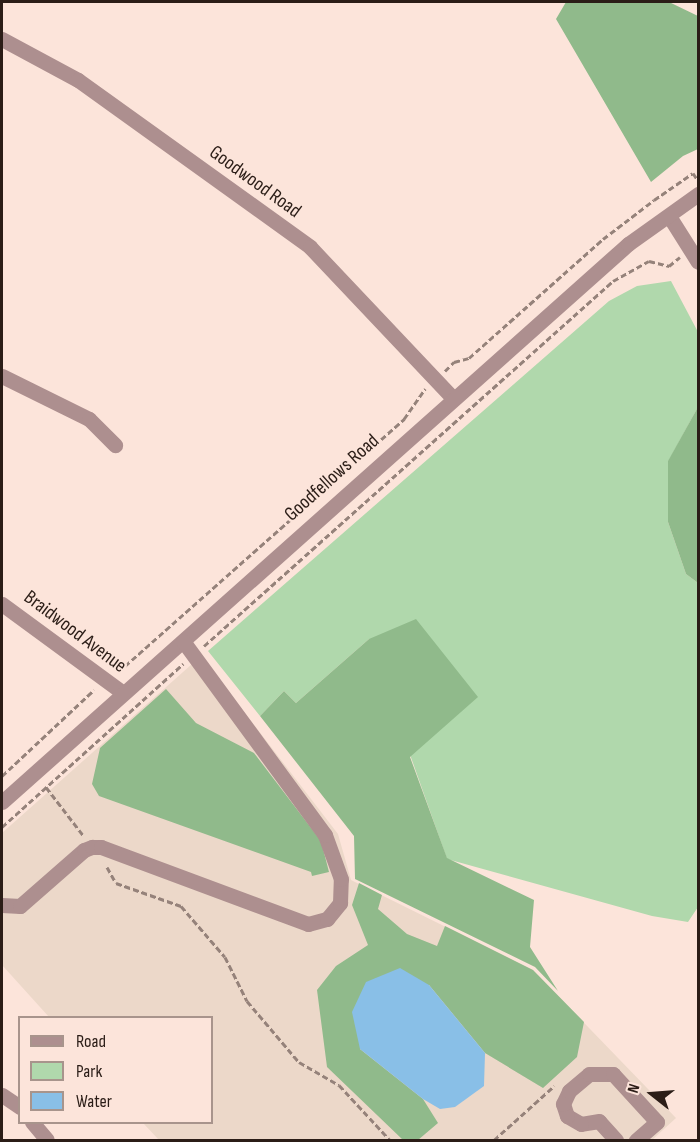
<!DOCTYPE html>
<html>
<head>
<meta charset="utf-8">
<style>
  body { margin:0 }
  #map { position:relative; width:700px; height:1142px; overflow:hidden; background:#fce4da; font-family:"Sofia Sans Condensed",sans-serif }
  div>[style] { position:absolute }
  .education>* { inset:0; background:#ecd8c9 }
  .green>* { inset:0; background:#b0d8ac }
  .forest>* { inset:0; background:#90ba8b }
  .water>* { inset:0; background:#89bfe7 }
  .path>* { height:3px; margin-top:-1.5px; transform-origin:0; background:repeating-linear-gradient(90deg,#95827a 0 6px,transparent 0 9px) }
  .minor>* { height:15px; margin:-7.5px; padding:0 7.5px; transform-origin:7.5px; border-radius:7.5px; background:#ad8f8f }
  span { translate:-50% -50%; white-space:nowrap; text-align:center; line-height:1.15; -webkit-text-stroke:5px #fce4da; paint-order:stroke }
  .street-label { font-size:20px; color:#2b1d17 }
  .frame { position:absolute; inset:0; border:3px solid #2b1d17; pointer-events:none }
  .legend { position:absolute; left:18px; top:1016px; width:195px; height:108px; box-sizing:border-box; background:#fce4da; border:2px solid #a8948c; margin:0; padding:8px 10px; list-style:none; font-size:18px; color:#2b1d17 }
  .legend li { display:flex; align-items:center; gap:12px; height:30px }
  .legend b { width:30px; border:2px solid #a8948c }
  .north { position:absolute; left:622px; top:1064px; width:60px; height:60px; -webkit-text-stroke:4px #fce4da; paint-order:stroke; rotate:287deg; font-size:16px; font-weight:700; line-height:24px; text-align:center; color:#2b1d17 }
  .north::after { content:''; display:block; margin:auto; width:21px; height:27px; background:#2b1d17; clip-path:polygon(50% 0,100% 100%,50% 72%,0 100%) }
</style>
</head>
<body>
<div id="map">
  <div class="education">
    <div style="clip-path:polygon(201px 656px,338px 834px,351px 880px,533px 970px,676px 1118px,652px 1140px,159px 1140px,143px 1123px,212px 1122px,212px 1018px,49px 1017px,2px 965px,2px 833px)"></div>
  </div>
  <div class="green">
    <div style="clip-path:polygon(671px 281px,698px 332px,698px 407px,668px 462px,668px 522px,686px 574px,698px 583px,698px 907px,688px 922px,652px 916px,447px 859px,369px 639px,296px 703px,284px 691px,260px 716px,208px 651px,609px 301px,637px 286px)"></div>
  </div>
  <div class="forest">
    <div style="clip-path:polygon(566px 2px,669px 2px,698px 16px,698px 149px,683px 156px,651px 182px,556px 19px)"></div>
    <div style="clip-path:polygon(698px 407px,698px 583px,686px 574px,668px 522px,668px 461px)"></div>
    <div style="clip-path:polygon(416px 619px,478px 697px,410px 757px,447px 858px,534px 900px,530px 947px,558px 991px,535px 967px,355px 879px,354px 836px,260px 716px,284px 691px,296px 703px,369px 639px)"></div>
    <div style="clip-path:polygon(166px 689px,196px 723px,254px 753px,321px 841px,329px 872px,312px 876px,311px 872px,99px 796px,92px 784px,100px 748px)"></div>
    <div style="clip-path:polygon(359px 883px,382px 895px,378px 909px,407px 934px,437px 946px,445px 926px,533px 970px,584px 1022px,577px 1057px,543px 1088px,485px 1053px,429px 985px,360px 1049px,423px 1099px,438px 1123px,418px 1140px,403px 1140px,327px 1067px,317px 990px,336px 966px,368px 945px,352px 905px)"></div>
  </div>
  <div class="water">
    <div style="clip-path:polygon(400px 968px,429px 985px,485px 1053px,484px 1086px,455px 1107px,440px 1109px,423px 1099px,360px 1049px,352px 1012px,366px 982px)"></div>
  </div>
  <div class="path">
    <div style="left:445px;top:371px;width:13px;rotate:-45deg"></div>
    <div style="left:454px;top:362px;width:16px;rotate:-15deg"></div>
    <div style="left:469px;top:358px;width:179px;rotate:-41.6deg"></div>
    <div style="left:603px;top:239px;width:64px;rotate:-37.4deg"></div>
    <div style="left:654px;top:200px;width:47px;rotate:-34.7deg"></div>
    <div style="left:693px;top:173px;width:7px;rotate:56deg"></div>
    <div style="left:204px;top:646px;width:548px;rotate:-41.75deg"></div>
    <div style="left:613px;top:281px;width:41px;rotate:-29.1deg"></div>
    <div style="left:649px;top:261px;width:21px;rotate:14deg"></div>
    <div style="left:669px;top:266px;width:14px;rotate:-39deg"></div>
    <div style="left:116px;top:669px;width:9px;rotate:-18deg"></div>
    <div style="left:125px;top:666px;width:373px;rotate:-41.5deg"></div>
    <div style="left:404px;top:419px;width:37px;rotate:-55deg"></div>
    <div style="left:2px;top:776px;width:126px;rotate:-43.1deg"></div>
    <div style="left:46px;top:787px;width:61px;rotate:52.4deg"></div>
    <div style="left:2px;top:827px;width:244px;rotate:-42deg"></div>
    <div style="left:107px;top:867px;width:18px;rotate:61deg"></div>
    <div style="left:116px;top:883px;width:69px;rotate:19.5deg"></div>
    <div style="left:181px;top:906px;width:67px;rotate:49.2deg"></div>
    <div style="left:225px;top:957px;width:49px;rotate:63.4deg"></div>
    <div style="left:247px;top:1001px;width:80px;rotate:49.6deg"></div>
    <div style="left:299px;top:1062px;width:46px;rotate:29.9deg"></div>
    <div style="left:339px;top:1085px;width:75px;rotate:47.2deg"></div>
    <div style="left:494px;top:1140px;width:81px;rotate:-42deg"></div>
  </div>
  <div class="minor">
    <div style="left:2px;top:39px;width:86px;rotate:28.3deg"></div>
    <div style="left:78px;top:80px;width:286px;rotate:35.7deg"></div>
    <div style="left:310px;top:247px;width:208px;rotate:46.6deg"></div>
    <div style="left:669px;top:216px;width:54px;rotate:57.8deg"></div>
    <div style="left:2px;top:376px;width:97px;rotate:26.3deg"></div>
    <div style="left:89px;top:419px;width:37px;rotate:45deg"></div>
    <div style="left:2px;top:604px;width:150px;rotate:36.3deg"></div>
    <div style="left:2px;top:802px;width:839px;rotate:-41.71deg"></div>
    <div style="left:628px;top:244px;width:86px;rotate:-35.5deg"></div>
    <div style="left:2px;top:905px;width:18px;rotate:3deg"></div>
    <div style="left:20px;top:906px;width:85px;rotate:-41.2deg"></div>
    <div style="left:84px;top:850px;width:9px;rotate:-21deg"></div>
    <div style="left:92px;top:847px;width:9px"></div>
    <div style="left:101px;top:847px;width:221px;rotate:20.4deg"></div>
    <div style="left:308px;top:924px;width:20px;rotate:-15deg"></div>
    <div style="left:327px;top:919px;width:21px;rotate:-51deg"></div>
    <div style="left:340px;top:903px;width:24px;rotate:-88deg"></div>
    <div style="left:341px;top:879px;width:47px;rotate:-110deg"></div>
    <div style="left:325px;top:835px;width:240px;rotate:-126.2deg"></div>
    <div style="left:2px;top:1095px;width:22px;rotate:34deg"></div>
    <div style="left:32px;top:1122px;width:23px;rotate:50deg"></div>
    <div style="left:616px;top:1140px;width:25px;rotate:-132deg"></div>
    <div style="left:599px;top:1121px;width:18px;rotate:171deg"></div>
    <div style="left:581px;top:1124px;width:16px;rotate:-150deg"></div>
    <div style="left:567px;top:1116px;width:13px;rotate:-108deg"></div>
    <div style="left:563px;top:1104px;width:14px;rotate:-65deg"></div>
    <div style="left:569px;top:1091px;width:26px;rotate:-40deg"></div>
    <div style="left:589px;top:1074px;width:24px"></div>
    <div style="left:613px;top:1074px;width:65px;rotate:47.5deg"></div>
    <div style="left:657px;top:1122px;width:28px;rotate:139deg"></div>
  </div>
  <div class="street-label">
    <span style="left:255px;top:182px;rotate:36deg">Goodwood Road</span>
    <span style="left:332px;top:478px;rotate:-42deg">Goodfellows Road</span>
    <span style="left:75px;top:632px;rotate:37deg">Braidwood Avenue</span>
  </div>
  <div class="frame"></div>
  <ul class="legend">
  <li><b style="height:8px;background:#ad8f8f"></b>Road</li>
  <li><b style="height:16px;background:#b0d8ac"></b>Park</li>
  <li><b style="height:16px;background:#89bfe7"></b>Water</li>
  </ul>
  <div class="north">N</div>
</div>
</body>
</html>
